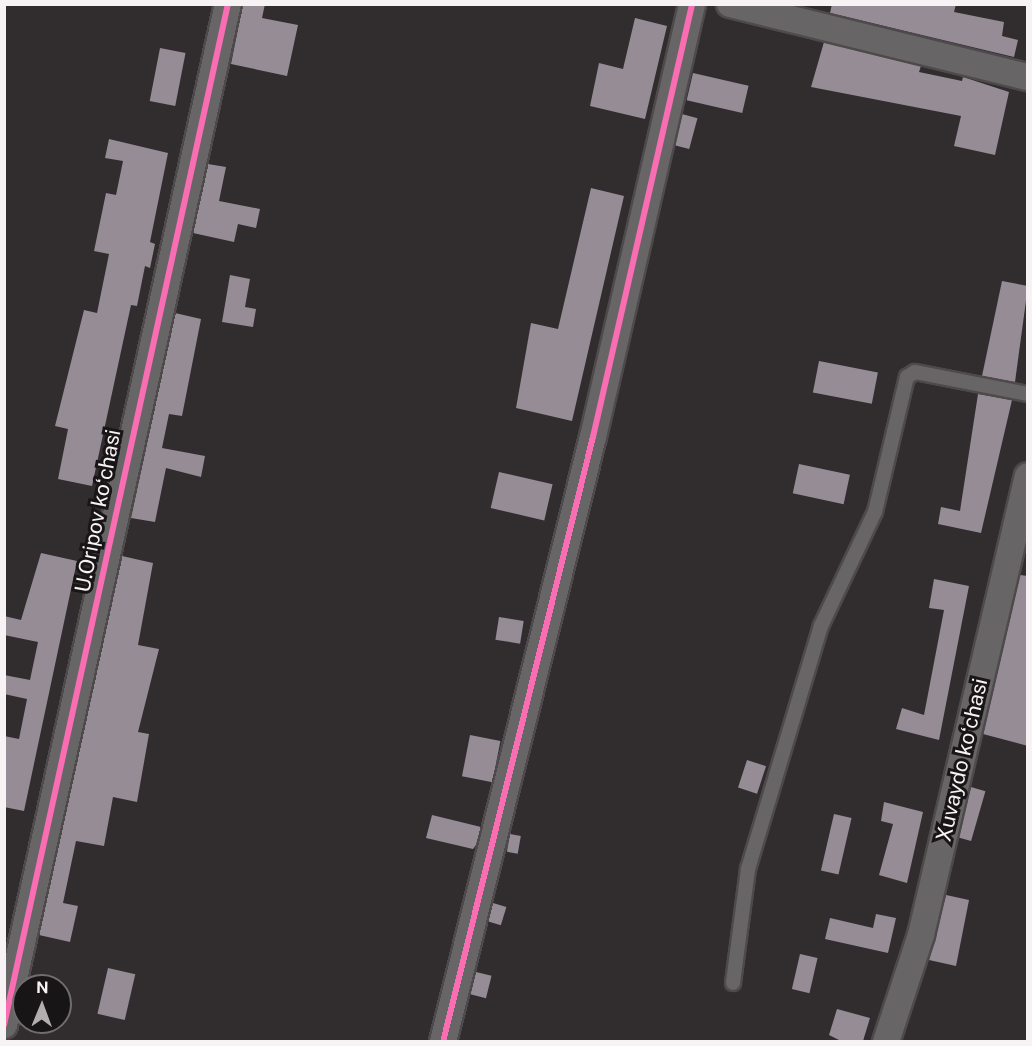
<!DOCTYPE html>
<html>
<head>
<meta charset="utf-8">
<style>
  body { margin:0 }
  #map { position:relative; width:1032px; height:1046px; overflow:hidden; background:#312d2f; font-family:"Public Sans",sans-serif }
  div>[style] { position:absolute }
  .building>* { inset:0; background:#958c95; transform-origin:0 0 }
  .roads { filter:drop-shadow(2px 0 #4e4a4c) drop-shadow(-2px 0 #4e4a4c) drop-shadow(0 2px #4e4a4c) drop-shadow(0 -2px #4e4a4c) }
  .service>* { height:14px; margin:-7px; padding:0 7px; transform-origin:7px; border-radius:7px; background:#686566 }
  .minor>* { height:26px; margin:-13px; padding:0 13px; transform-origin:13px; border-radius:13px; background:#686566 }
  .cycleway>* { height:6px; margin:-3px; padding:0 3px; transform-origin:3px; border-radius:3px; background:#f96db3 }
  span { translate:-50% -50%; white-space:nowrap; text-align:center; line-height:1.15; -webkit-text-stroke:6px #181517; paint-order:stroke }
  .street-label { font-size:21px; color:#f7f2f4 }
  .frame { position:absolute; inset:0; border:6px solid #f7f2f4; pointer-events:none }
  .north { position:absolute; left:12px; top:974px; width:60px; height:60px; box-sizing:border-box; background:#181517; border:2px solid #716d6f; border-radius:50%; rotate:1deg; font-size:16px; font-weight:700; line-height:24px; text-align:center; color:#f7f2f4 }
  .north::after { content:''; display:block; margin:auto; width:21px; height:27px; background:#b2adaf; clip-path:polygon(50% 0,100% 100%,50% 72%,0 100%) }
</style>
</head>
<body>
<div id="map">
  <div class="building">
    <div style="clip-path:polygon(265px 4px,262px 18px,298px 25px,287px 76px,231px 64px,243px 4px)"></div>
    <div style="clip-path:polygon(832px 4px,956px 4px,954px 12px,1004px 22px,1002px 36px,1018px 40px,1014px 57px,830px 13px)"></div>
    <div style="clip-path:polygon(635px 18px,667px 26px,645px 119px,590px 106px,599px 63px,623px 69px)"></div>
    <div style="clip-path:polygon(824px 42px,921px 66px,919px 72px,962px 81px,963px 77px,1009px 92px,995px 155px,954px 146px,961px 116px,811px 87px)"></div>
    <div style="left:160px;top:48px;width:26px;height:54px;rotate:11deg"></div>
    <div style="left:693px;top:73px;width:57px;height:28px;rotate:13deg"></div>
    <div style="left:682px;top:114px;width:16px;height:32px;rotate:15deg"></div>
    <div style="clip-path:polygon(109px 139px,168px 153px,150px 242px,155px 244px,150px 268px,145px 266px,137px 306px,131px 305px,92px 486px,58px 479px,68px 429px,55px 426px,84px 310px,97px 313px,109px 254px,94px 251px,106px 193px,116px 195px,123px 161px,105px 158px)"></div>
    <div style="clip-path:polygon(208px 164px,226px 167px,219px 201px,260px 209px,256px 228px,238px 224px,234px 242px,193px 233px)"></div>
    <div style="clip-path:polygon(591px 188px,624px 196px,572px 421px,516px 408px,531px 323px,558px 329px)"></div>
    <div style="clip-path:polygon(230px 275px,250px 279px,245px 307px,256px 309px,253px 327px,222px 322px)"></div>
    <div style="clip-path:polygon(1002px 281px,1028px 286px,1015px 382px,982px 376px)"></div>
    <div style="clip-path:polygon(175px 313px,201px 319px,182px 416px,169px 414px,162px 448px,205px 456px,201px 477px,166px 468px,155px 522px,131px 518px)"></div>
    <div style="left:819px;top:361px;width:60px;height:32px;rotate:11deg"></div>
    <div style="clip-path:polygon(978px 394px,1012px 400px,981px 533px,938px 524px,941px 507px,960px 511px)"></div>
    <div style="left:799px;top:464px;width:52px;height:30px;rotate:12deg"></div>
    <div style="left:499px;top:472px;width:55px;height:37px;rotate:13deg"></div>
    <div style="clip-path:polygon(41px 553px,77px 561px,24px 811px,4px 807px,4px 736px,19px 739px,27px 699px,4px 694px,4px 675px,30px 680px,38px 642px,4px 635px,4px 616px,21px 620px)"></div>
    <div style="clip-path:polygon(122px 556px,153px 563px,138px 645px,159px 649px,138px 732px,149px 734px,137px 802px,113px 797px,104px 846px,76px 841px,63px 903px,78px 906px,70px 942px,39px 935px)"></div>
    <div style="clip-path:polygon(1020px 575px,1028px 576px,1028px 746px,983px 734px)"></div>
    <div style="clip-path:polygon(934px 579px,969px 586px,939px 740px,896px 729px,902px 708px,924px 715px,944px 610px,929px 608px)"></div>
    <div style="left:499px;top:617px;width:25px;height:23px;rotate:9deg"></div>
    <div style="left:470px;top:735px;width:31px;height:42px;rotate:11deg"></div>
    <div style="left:747px;top:760px;width:20px;height:29px;rotate:18deg"></div>
    <div style="left:971px;top:787px;width:15px;height:52px;rotate:16deg"></div>
    <div style="clip-path:polygon(884px 802px,923px 812px,907px 883px,879px 875px,893px 824px,881px 821px)"></div>
    <div style="left:834px;top:814px;width:18px;height:58px;rotate:13deg"></div>
    <div style="clip-path:polygon(432px 815px,481px 827px,476px 845px,473px 849px,426px 838px)"></div>
    <div style="left:510px;top:834px;width:11px;height:18px;rotate:10deg"></div>
    <div style="clip-path:polygon(946px 895px,969px 900px,956px 966px,929px 960px)"></div>
    <div style="left:493px;top:903px;width:14px;height:19px;rotate:17deg"></div>
    <div style="clip-path:polygon(876px 914px,896px 918px,888px 953px,825px 939px,830px 918px,873px 928px)"></div>
    <div style="left:800px;top:954px;width:18px;height:36px;rotate:13deg"></div>
    <div style="left:108px;top:968px;width:28px;height:47px;rotate:13deg"></div>
    <div style="left:476px;top:972px;width:16px;height:23px;rotate:14deg"></div>
    <div style="clip-path:polygon(837px 1009px,870px 1018px,863px 1041px,841px 1041px,829px 1035px)"></div>
  </div>
  <div class="roads">
    <div class="service">
      <div style="left:733px;top:983px;width:115px;rotate:-82.5deg"></div>
      <div style="left:748px;top:869px;width:254px;rotate:-73.3deg"></div>
      <div style="left:821px;top:626px;width:126px;rotate:-64.7deg"></div>
      <div style="left:875px;top:512px;width:139px;rotate:-76.7deg"></div>
      <div style="left:907px;top:377px;width:9px;rotate:-32deg"></div>
      <div style="left:915px;top:372px;width:115px;rotate:11deg"></div>
    </div>
    <div class="minor">
      <div style="left:730px;top:4px;width:307px;rotate:13.8deg"></div>
      <div style="left:4px;top:1025px;width:1045px;rotate:-77.63deg"></div>
      <div style="left:443px;top:1042px;width:623px;rotate:-76.08deg"></div>
      <div style="left:593px;top:437px;width:444px;rotate:-77.1deg"></div>
      <div style="left:886px;top:1042px;width:113px;rotate:-71.9deg"></div>
      <div style="left:921px;top:935px;width:471px;rotate:-76.9deg"></div>
    </div>
  </div>
  <div class="cycleway">
    <div style="left:4px;top:1025px;width:1045px;rotate:-77.63deg"></div>
    <div style="left:443px;top:1042px;width:623px;rotate:-76.08deg"></div>
    <div style="left:593px;top:437px;width:444px;rotate:-77.1deg"></div>
  </div>
  <div class="street-label">
    <span style="left:98px;top:511px;rotate:-79deg">U.Oripov koʻchasi</span>
    <span style="left:962px;top:760px;rotate:-77deg">Xuvaydo koʻchasi</span>
  </div>
  <div class="frame"></div>
  <div class="north">N</div>
</div>
</body>
</html>
